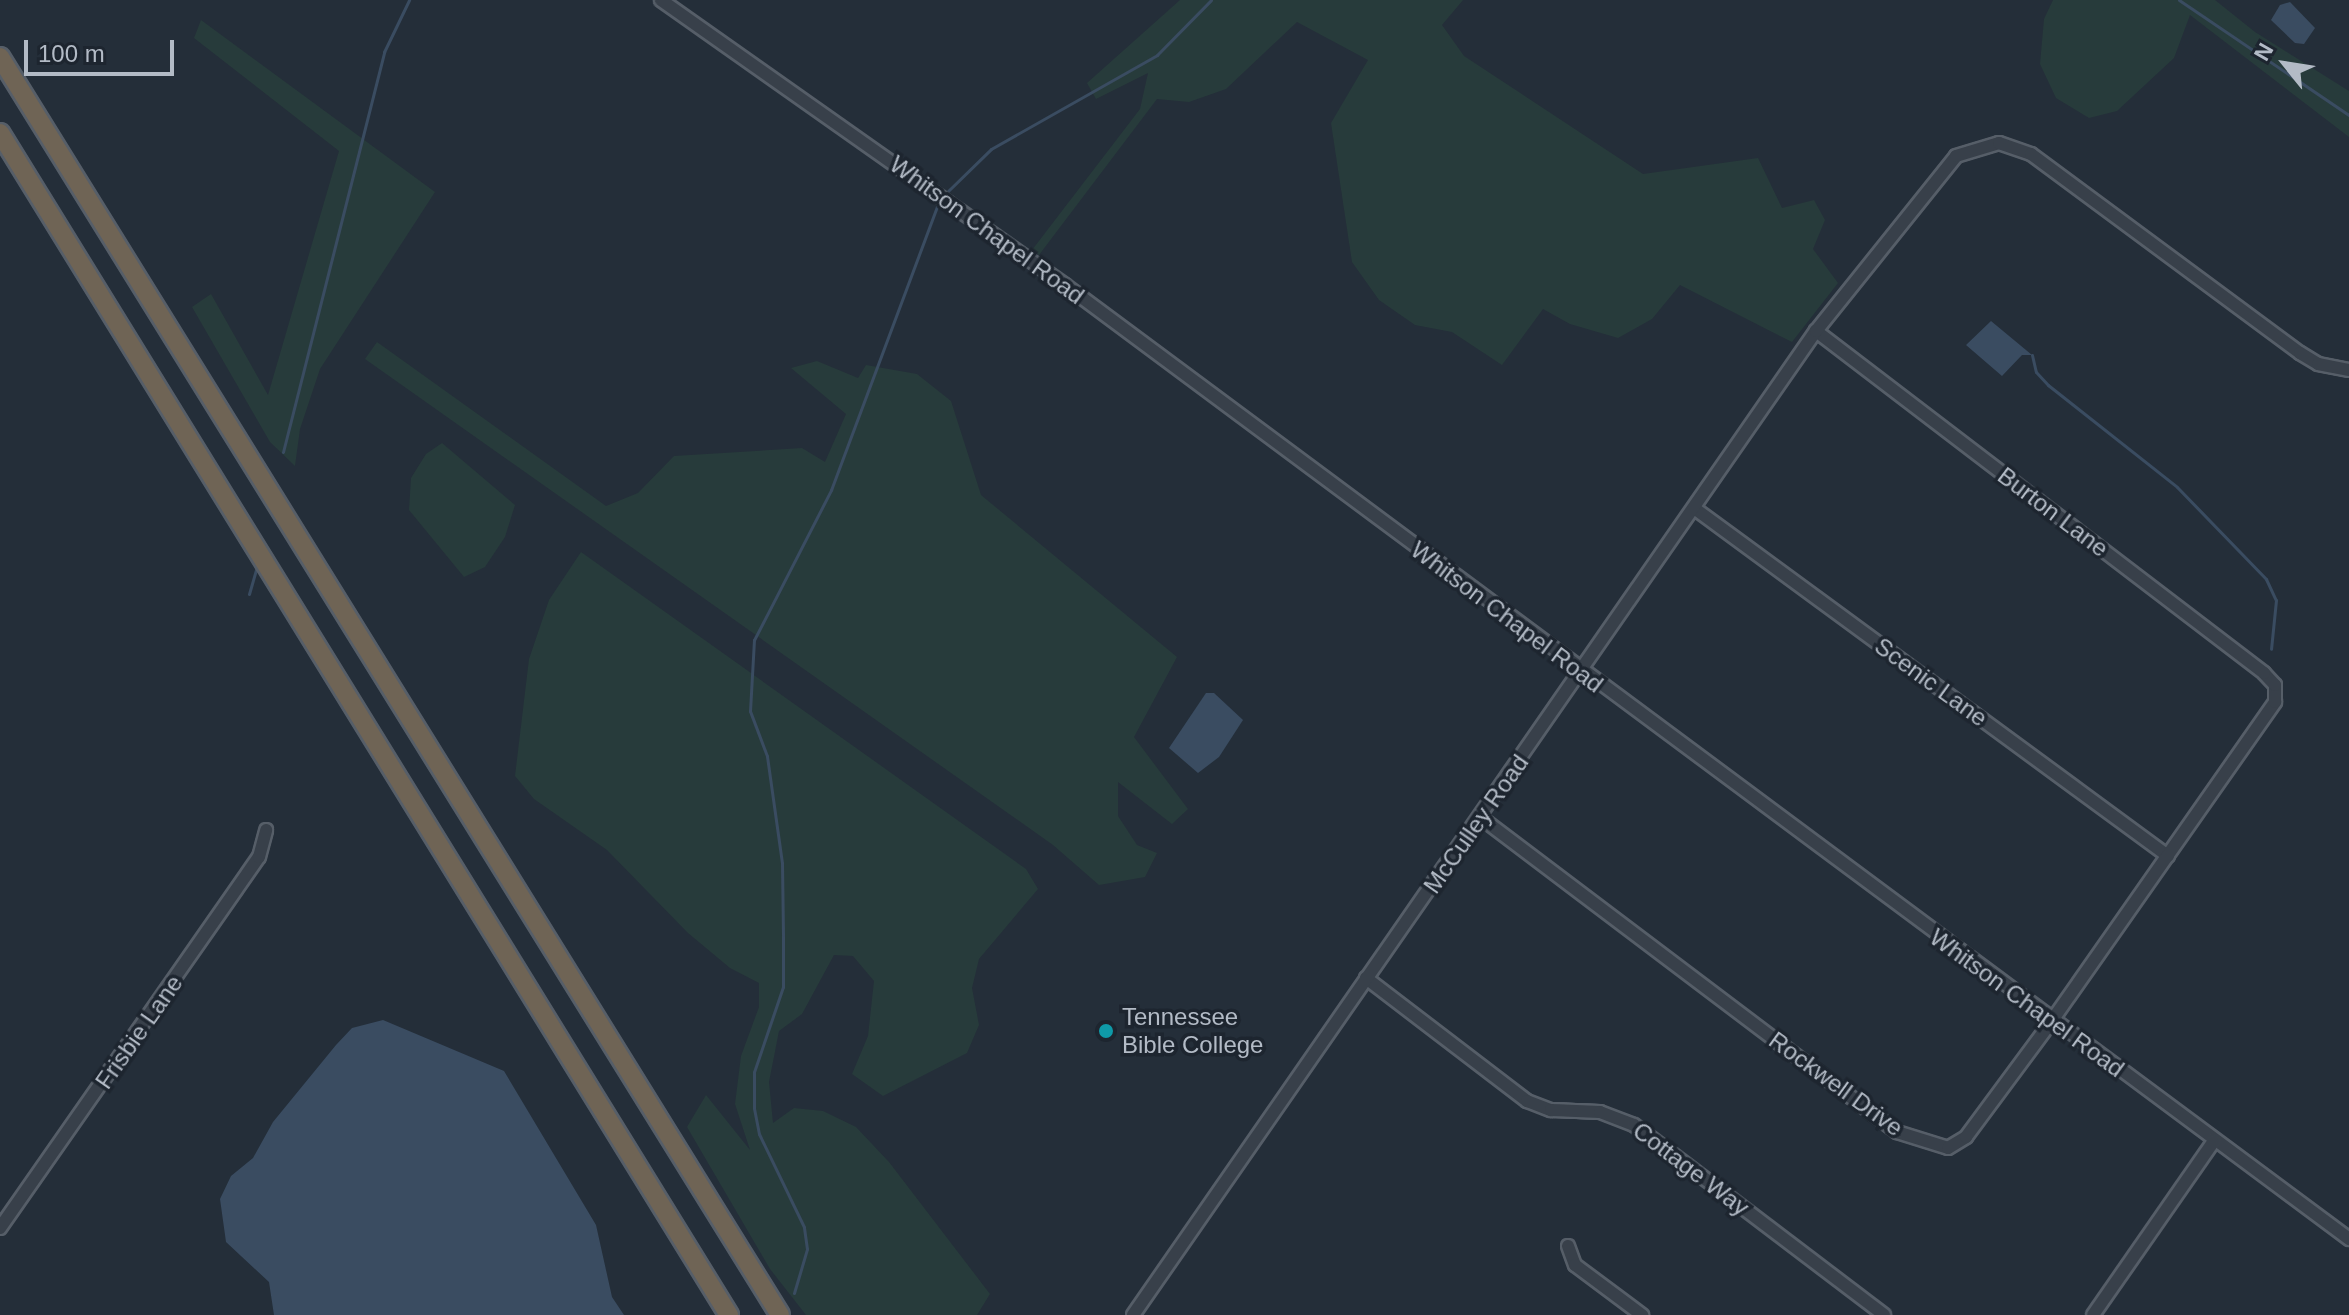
<!DOCTYPE html>
<html>
<head>
<meta charset="utf-8">
<style>
  body { margin:0 }
  #map { position:relative; width:2349px; height:1315px; overflow:hidden; background:#242e39; font-family:Arial,sans-serif }
  div>[style] { position:absolute }
  .green>* { inset:0; background:#273b3b }
  .water>* { inset:0; background:#3a4c61 }
  .stream>* { height:3px; margin:-1.5px; padding:0 1.5px; transform-origin:1.5px; border-radius:1.5px; background:#3a4c61 }
  .roads { filter:drop-shadow(2px 0 #565e68) drop-shadow(-2px 0 #565e68) drop-shadow(0 2px #565e68) drop-shadow(0 -2px #565e68) }
  .minor>* { height:12px; margin:-6px; padding:0 6px; transform-origin:6px; border-radius:6px; background:#38404a }
  .highway>* { height:18px; margin:-9px; padding:0 9px; transform-origin:9px; border-radius:9px; background:#6f6455 }
  .dots>* { width:22px; height:22px; translate:-50% -50%; box-sizing:border-box; border:4px solid #1d252f; border-radius:50% }
  span { translate:-50% -50%; white-space:nowrap; text-align:center; line-height:1.15; -webkit-text-stroke:7px #1d252f; paint-order:stroke }
  .street-label { font-size:24px; color:#b3bbc6 }
  .poi-label { font-size:24px; color:#b3bbc6 }
  .left { translate:0 -50%; text-align:left }
  .north { position:absolute; left:2245px; top:24px; width:80px; height:80px; -webkit-text-stroke:6px #1d252f; paint-order:stroke; rotate:300deg; font-size:22px; font-weight:700; line-height:32px; text-align:center; color:#b3bbc6 }
  .north::after { content:''; display:block; margin:auto; width:28px; height:36px; background:#b3bbc6; clip-path:polygon(50% 0,100% 100%,50% 72%,0 100%) }
  .scale { position:absolute; left:24px; top:40px; width:150px; height:36px; box-sizing:border-box; border:4px solid #b3bbc6; border-top:0; padding-left:10px; font-size:24px; line-height:28px; white-space:nowrap; color:#b3bbc6; -webkit-text-stroke:6px #1d252f; paint-order:stroke }
</style>
</head>
<body>
<div id="map">
  <div class="green">
    <div style="clip-path:polygon(1180px 0,1463px 0,1442px 25px,1464px 56px,1643px 174px,1758px 158px,1782px 208px,1814px 200px,1825px 220px,1813px 249px,1838px 283px,1792px 342px,1680px 285px,1652px 319px,1618px 338px,1570px 324px,1543px 309px,1502px 365px,1452px 332px,1415px 325px,1379px 300px,1352px 262px,1331px 123px,1368px 60px,1297px 22px,1226px 89px,1189px 102px,1157px 99px,1039px 255px,1032px 250px,1140px 109px,1148px 73px,1096px 99px,1087px 83px)"></div>
    <div style="clip-path:polygon(2053px 0,2215px 0,2255px 32px,2349px 91px,2349px 137px,2190px 15px,2174px 58px,2117px 111px,2089px 118px,2056px 98px,2040px 64px,2044px 19px)"></div>
    <div style="clip-path:polygon(201px 20px,435px 192px,320px 369px,300px 429px,295px 466px,270px 442px,192px 307px,211px 294px,268px 395px,339px 151px,194px 38px)"></div>
    <div style="clip-path:polygon(377px 342px,606px 506px,638px 493px,674px 456px,802px 448px,825px 462px,846px 414px,791px 368px,817px 361px,858px 378px,866px 365px,917px 374px,951px 401px,981px 495px,1177px 657px,1134px 737px,1188px 809px,1172px 824px,1118px 782px,1118px 816px,1137px 845px,1157px 853px,1145px 877px,1099px 885px,1053px 845px,365px 359px)"></div>
    <div style="clip-path:polygon(442px 443px,515px 505px,505px 537px,485px 567px,464px 577px,409px 510px,411px 478px,426px 454px)"></div>
    <div style="clip-path:polygon(581px 552px,1026px 869px,1038px 889px,979px 959px,972px 988px,979px 1025px,967px 1053px,883px 1096px,852px 1074px,868px 1036px,874px 981px,853px 956px,834px 955px,802px 1014px,779px 1031px,769px 1082px,773px 1123px,794px 1108px,823px 1111px,856px 1127px,889px 1162px,990px 1294px,977px 1315px,806px 1315px,770px 1269px,687px 1127px,706px 1095px,750px 1150px,735px 1104px,741px 1056px,759px 1007px,759px 983px,730px 968px,688px 933px,607px 850px,534px 799px,515px 776px,529px 659px,549px 600px)"></div>
  </div>
  <div class="water">
    <div style="clip-path:polygon(2290px 2px,2315px 28px,2304px 44px,2295px 43px,2271px 20px,2280px 5px)"></div>
    <div style="clip-path:polygon(1991px 321px,2032px 355px,2022px 355px,2002px 376px,1966px 345px)"></div>
    <div style="clip-path:polygon(1206px 693px,1214px 693px,1243px 720px,1219px 757px,1198px 773px,1169px 748px)"></div>
    <div style="clip-path:polygon(383px 1020px,504px 1071px,596px 1225px,612px 1297px,624px 1315px,274px 1315px,269px 1282px,226px 1242px,220px 1199px,231px 1176px,253px 1158px,273px 1122px,336px 1045px,352px 1028px)"></div>
  </div>
  <div class="stream">
    <div style="left:2179px;top:0;width:205px;rotate:34.1deg"></div>
    <div style="left:948px;top:191px;width:60px;rotate:-44.3deg"></div>
    <div style="left:991px;top:149px;width:191px;rotate:-29.5deg"></div>
    <div style="left:1157px;top:55px;width:77px;rotate:-45.5deg"></div>
    <div style="left:2032px;top:355px;width:17px;rotate:77deg"></div>
    <div style="left:2036px;top:372px;width:18px;rotate:47deg"></div>
    <div style="left:2048px;top:385px;width:164px;rotate:38.3deg"></div>
    <div style="left:2177px;top:487px;width:128px;rotate:45.9deg"></div>
    <div style="left:2266px;top:579px;width:23px;rotate:65deg"></div>
    <div style="left:2276px;top:600px;width:49px;rotate:95.8deg"></div>
    <div style="left:283px;top:452px;width:413px;rotate:-75.8deg"></div>
    <div style="left:384px;top:52px;width:58px;rotate:-64.3deg"></div>
    <div style="left:249px;top:594px;width:32px;rotate:-74deg"></div>
    <div style="left:794px;top:1293px;width:46px;rotate:-73.5deg"></div>
    <div style="left:807px;top:1249px;width:22px;rotate:-98deg"></div>
    <div style="left:804px;top:1227px;width:103px;rotate:-115.8deg"></div>
    <div style="left:759px;top:1134px;width:26px;rotate:-101deg"></div>
    <div style="left:754px;top:1108px;width:36px;rotate:-90deg"></div>
    <div style="left:754px;top:1072px;width:90px;rotate:-71.2deg"></div>
    <div style="left:783px;top:987px;width:52px;rotate:-90deg"></div>
    <div style="left:783px;top:935px;width:72px;rotate:-90.8deg"></div>
    <div style="left:782px;top:863px;width:108px;rotate:-98deg"></div>
    <div style="left:767px;top:756px;width:48px;rotate:-110.7deg"></div>
    <div style="left:750px;top:711px;width:71px;rotate:-86.8deg"></div>
    <div style="left:754px;top:640px;width:169px;rotate:-62.8deg"></div>
    <div style="left:831px;top:490px;width:305px;rotate:-69.5deg"></div>
  </div>
  <div class="roads">
    <div class="minor">
      <div style="left:661px;top:0;width:494px;rotate:35.2deg"></div>
      <div style="left:1065px;top:285px;width:1600px;rotate:36.61deg"></div>
      <div style="left:1694px;top:508px;width:588px;rotate:36.29deg"></div>
      <div style="left:1480px;top:817px;width:523px;rotate:37.07deg"></div>
      <div style="left:1897px;top:1132px;width:53px;rotate:17.4deg"></div>
      <div style="left:1948px;top:1148px;width:21px;rotate:-31deg"></div>
      <div style="left:1966px;top:1137px;width:143px;rotate:-53.5deg"></div>
      <div style="left:2051px;top:1022px;width:391px;rotate:-55deg"></div>
      <div style="left:2275px;top:702px;width:17px;rotate:-90deg"></div>
      <div style="left:2275px;top:685px;width:16px;rotate:-133deg"></div>
      <div style="left:2264px;top:673px;width:564px;rotate:-142.64deg"></div>
      <div style="left:1366px;top:978px;width:203px;rotate:37.4deg"></div>
      <div style="left:1527px;top:1101px;width:26px;rotate:21deg"></div>
      <div style="left:1551px;top:1110px;width:49px;rotate:2.3deg"></div>
      <div style="left:1600px;top:1112px;width:36px;rotate:21deg"></div>
      <div style="left:1634px;top:1125px;width:314px;rotate:37.2deg"></div>
      <div style="left:0;top:1228px;width:452px;rotate:-55.1deg"></div>
      <div style="left:259px;top:857px;width:28px;rotate:-75deg"></div>
      <div style="left:1568px;top:1246px;width:20px;rotate:70deg"></div>
      <div style="left:1575px;top:1265px;width:84px;rotate:36.7deg"></div>
      <div style="left:1133px;top:1315px;width:1198px;rotate:-55.24deg"></div>
      <div style="left:1816px;top:331px;width:224px;rotate:-51.3deg"></div>
      <div style="left:1956px;top:156px;width:45px;rotate:-16.8deg"></div>
      <div style="left:1999px;top:143px;width:34px;rotate:19deg"></div>
      <div style="left:2031px;top:154px;width:335px;rotate:36.5deg"></div>
      <div style="left:2300px;top:353px;width:21px;rotate:31deg"></div>
      <div style="left:2318px;top:364px;width:32px;rotate:11deg"></div>
      <div style="left:2093px;top:1315px;width:212px;rotate:-55.2deg"></div>
    </div>
    <div class="highway">
      <div style="left:0;top:57px;width:1480px;rotate:58.2deg"></div>
      <div style="left:0;top:133px;width:1389px;rotate:58.34deg"></div>
    </div>
  </div>
  <div class="dots">
    <div style="left:1106px;top:1031px;background:#0f9aa8"></div>
  </div>
  <div class="street-label">
    <span style="left:987px;top:230px;rotate:36deg">Whitson Chapel Road</span>
    <span style="left:2053px;top:512px;rotate:37deg">Burton Lane</span>
    <span style="left:1507px;top:617px;rotate:37deg">Whitson Chapel Road</span>
    <span style="left:1931px;top:682px;rotate:36deg">Scenic Lane</span>
    <span style="left:1476px;top:824px;rotate:-55deg">McCulley Road</span>
    <span style="left:2027px;top:1003px;rotate:36deg">Whitson Chapel Road</span>
    <span style="left:139px;top:1032px;rotate:-55deg">Frisbie Lane</span>
    <span style="left:1836px;top:1084px;rotate:36deg">Rockwell Drive</span>
    <span style="left:1691px;top:1169px;rotate:37deg">Cottage Way</span>
  </div>
  <div class="poi-label">
    <span class="left" style="left:1122px;top:1031px">Tennessee<br>Bible College</span>
  </div>
  <div class="north">N</div>
  <div class="scale">100 m</div>
</div>
</body>
</html>
